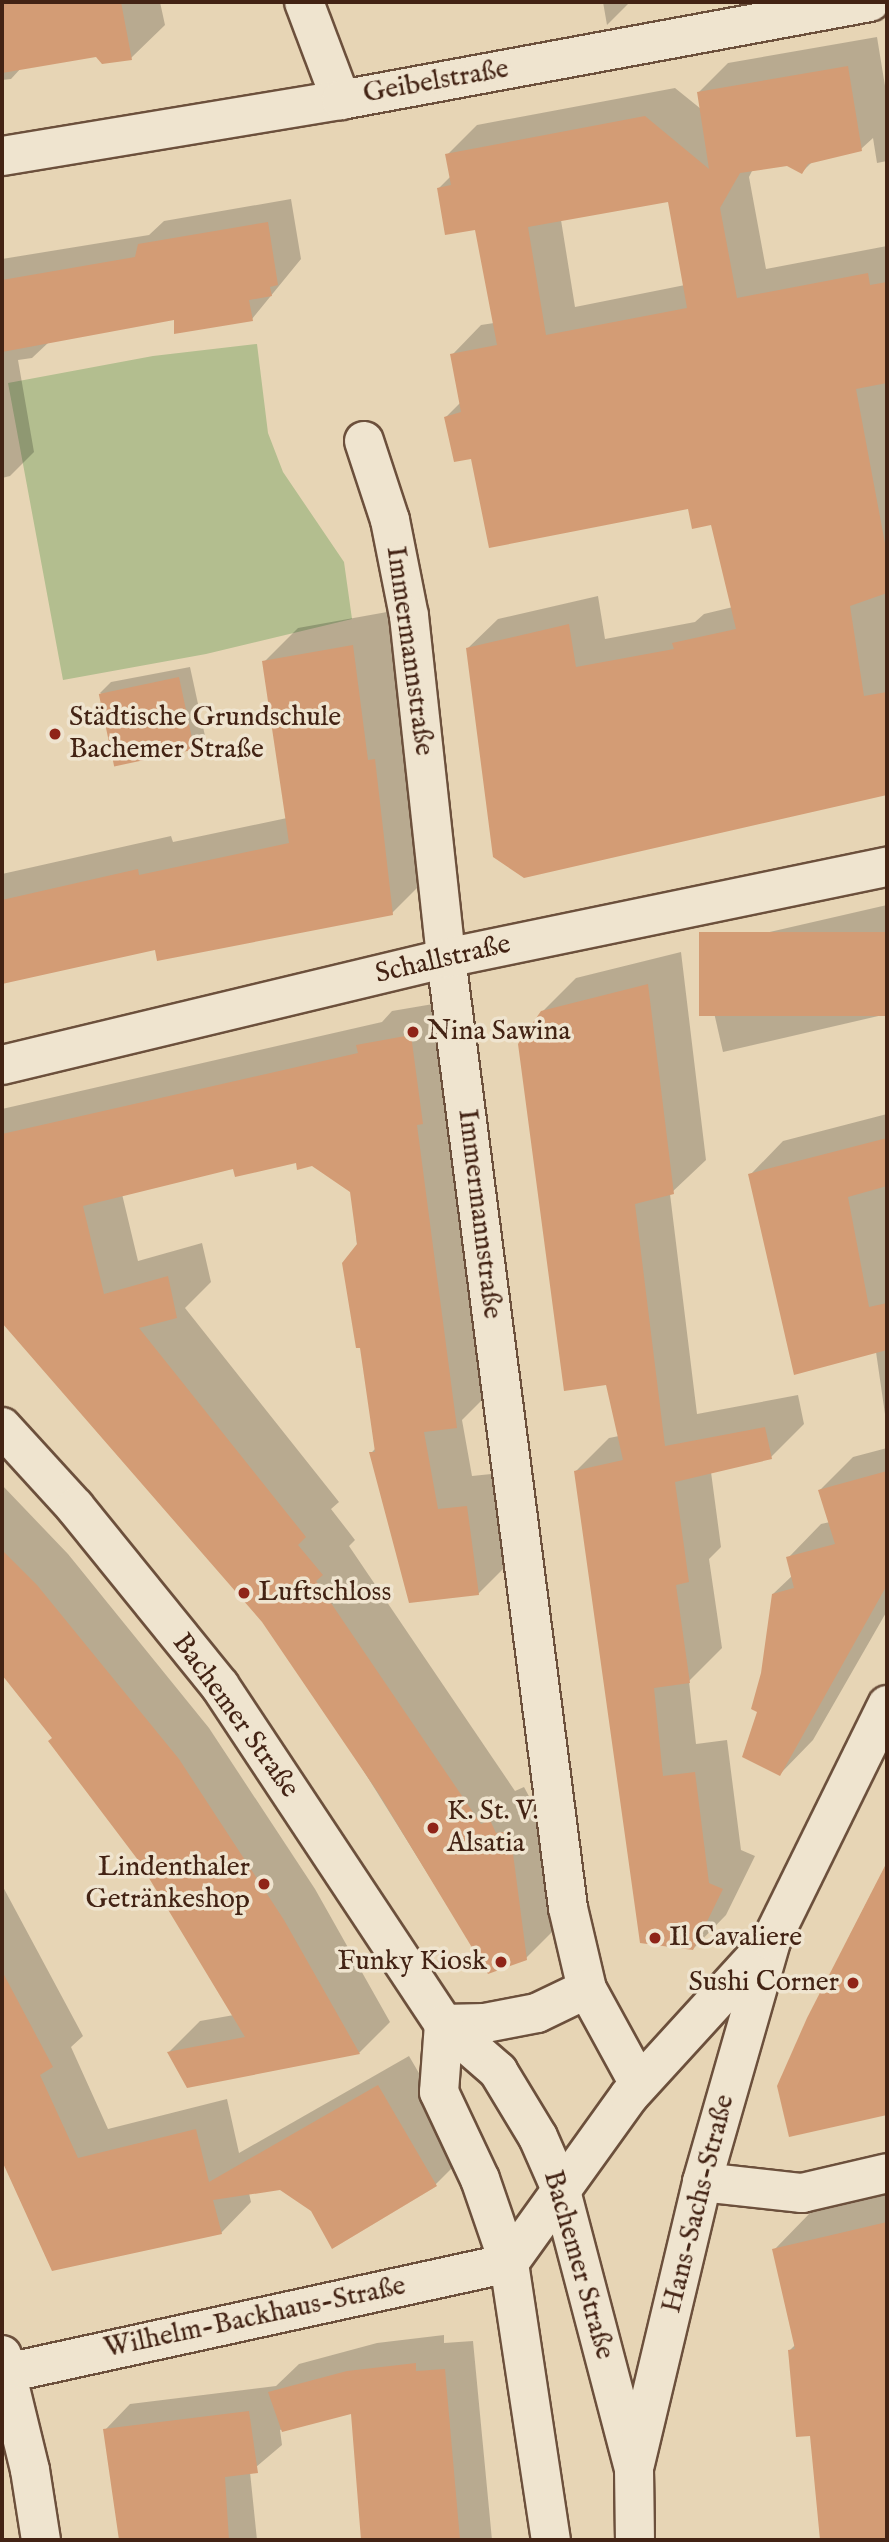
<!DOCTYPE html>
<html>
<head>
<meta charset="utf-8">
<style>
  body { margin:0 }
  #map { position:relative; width:889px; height:2542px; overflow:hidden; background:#e7d5b5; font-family:"IM FELL English",serif }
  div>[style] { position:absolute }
  .green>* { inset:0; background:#b3be8f }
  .shadow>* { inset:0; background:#0003 }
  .building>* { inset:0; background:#d39c75; transform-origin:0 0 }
  .roads { filter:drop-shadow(2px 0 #6c503c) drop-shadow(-2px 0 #6c503c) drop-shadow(0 2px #6c503c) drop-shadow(0 -2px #6c503c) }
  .street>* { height:38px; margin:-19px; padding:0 19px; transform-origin:19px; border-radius:19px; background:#efe4cf }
  .secondary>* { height:38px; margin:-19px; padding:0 19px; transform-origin:19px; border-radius:19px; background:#efe4cf }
  .dots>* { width:19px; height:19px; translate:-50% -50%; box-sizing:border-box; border:4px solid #efe4cf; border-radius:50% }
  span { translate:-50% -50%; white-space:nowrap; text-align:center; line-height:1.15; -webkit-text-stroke:7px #efe4cf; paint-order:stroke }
  .street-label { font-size:28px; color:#432314 }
  .poi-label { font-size:28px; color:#432314 }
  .left { translate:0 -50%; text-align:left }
  .right { translate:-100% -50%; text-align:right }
  .frame { position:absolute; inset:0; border:4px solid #432314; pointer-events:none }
</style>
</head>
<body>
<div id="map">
  <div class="green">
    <div style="clip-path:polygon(257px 344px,268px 433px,283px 472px,344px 562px,352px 619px,206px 654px,63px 680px,8px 383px,153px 356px)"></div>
  </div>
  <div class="shadow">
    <div style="clip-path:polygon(2px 2px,160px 2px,165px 25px,131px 58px,96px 55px,22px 67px,11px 79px,2px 80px)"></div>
    <div style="clip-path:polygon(603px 2px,630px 2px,607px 25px)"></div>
    <div style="clip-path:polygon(evenodd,877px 37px,887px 98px,887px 161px,877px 163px,873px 138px,861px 149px,813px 161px,802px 172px,787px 164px,753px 169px,749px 177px,766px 269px,887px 246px,887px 793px,525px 876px,468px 648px,498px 619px,598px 596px,605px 639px,695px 622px,704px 614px,733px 607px,712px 523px,690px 507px,472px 457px,446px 417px,461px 402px,452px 355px,481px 325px,494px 323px,477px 228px,439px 188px,451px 176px,447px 155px,477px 125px,675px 88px,701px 109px,699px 92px,728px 63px,877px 37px,670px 200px,685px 285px,575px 307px,561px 220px,670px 200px)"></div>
    <div style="clip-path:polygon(291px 199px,301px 259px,252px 319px,175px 318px,49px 342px,32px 358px,18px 360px,34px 452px,10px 476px,2px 478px,2px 259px,149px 235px,164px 221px)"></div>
    <div style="clip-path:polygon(387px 612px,401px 728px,408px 726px,426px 879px,392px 913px,156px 948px,2px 983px,2px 874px,171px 836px,173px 842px,287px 818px,264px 662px,298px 628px)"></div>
    <div style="clip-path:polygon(190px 667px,205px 736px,193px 748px,100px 693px,111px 682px)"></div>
    <div style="clip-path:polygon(887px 905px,887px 1014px,723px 1052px,705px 973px,739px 939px)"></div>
    <div style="clip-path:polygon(681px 952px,706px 1160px,670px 1194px,697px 1414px,798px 1395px,804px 1424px,771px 1457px,711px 1472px,721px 1547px,709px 1559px,722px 1648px,689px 1681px,696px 1744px,727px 1740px,741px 1850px,755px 1856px,726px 1915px,693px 1949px,576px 1471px,609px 1438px,619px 1436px,542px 1012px,576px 978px)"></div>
    <div style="clip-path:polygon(445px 1002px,490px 1392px,462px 1420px,472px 1476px,501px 1473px,512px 1560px,478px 1594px,371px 1453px,376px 1448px,352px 1191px,312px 1164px,297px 1161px,234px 1166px,122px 1194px,138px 1261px,202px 1243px,211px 1282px,185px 1308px,339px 1502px,331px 1509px,355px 1540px,349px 1546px,515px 1791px,524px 1787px,531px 1800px,544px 1798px,560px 1924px,526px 1958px,489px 1972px,317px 1696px,264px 1621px,2px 1321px,2px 1109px,382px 1022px,392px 1011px)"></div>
    <div style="clip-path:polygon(887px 1114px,885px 1185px,887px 1428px,876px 1352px,750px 1175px,783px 1141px)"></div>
    <div style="clip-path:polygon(887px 1448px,887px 1611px,813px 1740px,780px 1774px,759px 1711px,773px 1594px,793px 1575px,788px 1558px,821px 1524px,830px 1522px,820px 1490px,853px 1457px)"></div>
    <div style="clip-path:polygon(2px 1485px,68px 1554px,209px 1728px,315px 1889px,390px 2022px,359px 2053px,169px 2052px,200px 2021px,234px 2015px,139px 1859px,54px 1738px,2px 1674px)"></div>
    <div style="clip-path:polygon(887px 1863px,887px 2113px,791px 2135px,848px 1939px)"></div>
    <div style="clip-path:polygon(2px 1885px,83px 2036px,71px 2047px,108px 2129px,227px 2099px,239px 2153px,409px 2056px,466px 2154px,436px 2184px,312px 2210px,281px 2188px,249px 2193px,251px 2202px,221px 2233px,53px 2269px,2px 2153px)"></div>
    <div style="clip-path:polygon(887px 2195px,887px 2540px,822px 2540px,812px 2434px,790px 2350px,796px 2344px,774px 2250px,810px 2213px)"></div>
    <div style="clip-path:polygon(444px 2335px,444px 2343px,473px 2341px,492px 2540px,364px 2540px,352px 2412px,280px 2430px,282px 2445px,250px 2472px,257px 2540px,120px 2540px,105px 2430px,130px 2404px,276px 2386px,299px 2364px,377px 2343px)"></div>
  </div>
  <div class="building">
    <div style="clip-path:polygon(2px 2px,121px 2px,132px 60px,102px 64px,96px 57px,2px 73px)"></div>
    <div style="clip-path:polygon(evenodd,848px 66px,862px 151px,808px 164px,802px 174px,787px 166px,740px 173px,720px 208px,737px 298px,868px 273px,870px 285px,887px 282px,887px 383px,856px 389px,887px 554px,887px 593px,850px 606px,864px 696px,887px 692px,887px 795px,524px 878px,493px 857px,466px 648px,569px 624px,576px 667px,674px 649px,672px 643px,736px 629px,711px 525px,692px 529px,688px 509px,489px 548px,471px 459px,454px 462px,444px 417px,461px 412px,450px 354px,497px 345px,475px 230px,445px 235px,437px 188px,451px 185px,445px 154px,645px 116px,709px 169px,697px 92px,848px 66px,668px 202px,687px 308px,546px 335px,528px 227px,668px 202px)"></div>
    <div style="clip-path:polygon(268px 222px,278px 285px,270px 287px,272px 296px,249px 300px,253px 321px,174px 334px,174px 320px,2px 352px,2px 280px,135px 257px,138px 244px)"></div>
    <div style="clip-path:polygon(353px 645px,368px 760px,375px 759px,393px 915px,157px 961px,155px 950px,2px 984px,2px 900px,138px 869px,139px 875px,289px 843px,262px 661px)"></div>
    <div style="left:179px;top:677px;width:74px;height:82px;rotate:78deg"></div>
    <div style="left:887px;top:932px;width:84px;height:188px;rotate:90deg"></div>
    <div style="clip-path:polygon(648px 984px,674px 1194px,635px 1204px,665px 1446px,765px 1427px,772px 1459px,675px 1482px,689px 1582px,676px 1585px,690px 1683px,654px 1688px,663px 1776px,695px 1772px,709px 1883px,723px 1889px,693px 1950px,640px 1943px,574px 1471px,623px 1460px,606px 1385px,564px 1391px,518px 1044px,541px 1011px)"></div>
    <div style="clip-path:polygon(411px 1035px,423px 1124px,417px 1125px,457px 1428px,424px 1432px,438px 1509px,467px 1506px,479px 1595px,409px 1603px,369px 1452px,375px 1452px,360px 1348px,356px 1348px,342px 1263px,357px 1244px,350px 1192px,312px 1166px,297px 1170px,296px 1163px,235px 1177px,233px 1169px,83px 1206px,104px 1294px,168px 1276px,177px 1318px,139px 1328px,306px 1537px,298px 1545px,323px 1575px,316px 1581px,481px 1824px,490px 1820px,496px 1833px,510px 1831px,527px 1960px,488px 1974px,379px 1794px,262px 1622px,2px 1323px,2px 1134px,358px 1053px,356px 1045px)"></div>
    <div style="clip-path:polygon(887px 1138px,887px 1186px,848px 1197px,869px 1307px,887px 1303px,887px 1350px,794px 1375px,748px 1174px)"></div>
    <div style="clip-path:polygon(887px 1471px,887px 1585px,780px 1776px,742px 1757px,757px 1712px,751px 1709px,761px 1673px,772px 1594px,794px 1588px,786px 1557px,835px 1544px,818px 1490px)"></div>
    <div style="clip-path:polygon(2px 1550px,37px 1585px,179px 1759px,284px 1920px,360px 2054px,187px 2088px,167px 2052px,245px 2037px,138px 1860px,48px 1741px,52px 1738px,2px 1675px)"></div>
    <div style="clip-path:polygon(887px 1862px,887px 2115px,789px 2137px,777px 2086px,807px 2018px)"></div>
    <div style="clip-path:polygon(2px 1971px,53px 2067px,40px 2075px,78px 2158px,196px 2129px,209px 2182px,378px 2085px,437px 2186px,332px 2249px,311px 2211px,280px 2190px,213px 2200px,222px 2234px,52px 2271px,2px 2161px)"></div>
    <div style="clip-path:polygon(887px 2222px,887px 2540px,820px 2540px,810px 2436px,796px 2437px,788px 2350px,795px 2349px,772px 2249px)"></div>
    <div style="clip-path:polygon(416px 2363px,416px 2371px,445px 2369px,460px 2540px,361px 2540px,351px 2414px,282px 2432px,268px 2392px,347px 2371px)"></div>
    <div style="clip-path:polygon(249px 2411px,258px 2473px,225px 2477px,229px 2540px,119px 2540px,103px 2429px)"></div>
  </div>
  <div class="roads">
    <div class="street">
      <div style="left:304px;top:2px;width:105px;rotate:69.3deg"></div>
      <div style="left:2px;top:156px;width:344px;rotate:-9.4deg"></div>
      <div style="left:341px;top:100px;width:538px;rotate:-10.5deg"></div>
      <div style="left:364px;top:441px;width:83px;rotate:71.8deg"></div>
      <div style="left:390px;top:520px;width:98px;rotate:78.8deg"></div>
      <div style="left:409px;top:616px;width:344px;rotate:83.8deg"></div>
      <div style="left:446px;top:958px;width:958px;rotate:82.68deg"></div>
      <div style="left:568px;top:1908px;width:83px;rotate:76.8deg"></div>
      <div style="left:587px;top:1989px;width:108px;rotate:61.3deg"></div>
      <div style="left:2px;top:1065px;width:457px;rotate:-13.5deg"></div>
      <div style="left:446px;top:958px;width:450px;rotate:-11.7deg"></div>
      <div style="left:444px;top:2024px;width:41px;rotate:-1.4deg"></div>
      <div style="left:485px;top:2023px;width:53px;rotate:-10.9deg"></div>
      <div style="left:537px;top:2013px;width:55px;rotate:-25.6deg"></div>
      <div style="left:702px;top:2182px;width:101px;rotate:6.3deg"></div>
      <div style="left:802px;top:2193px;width:87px;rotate:-13.2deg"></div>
      <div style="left:2px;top:2355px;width:118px;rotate:76.3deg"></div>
      <div style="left:30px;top:2470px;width:71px;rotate:81.1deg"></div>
      <div style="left:2px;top:2374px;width:519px;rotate:-12.35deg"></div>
    </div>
    <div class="secondary">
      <div style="left:2px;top:1427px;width:108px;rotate:47.6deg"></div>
      <div style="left:75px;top:1507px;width:230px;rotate:51deg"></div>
      <div style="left:220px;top:1686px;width:405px;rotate:56.5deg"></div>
      <div style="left:444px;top:2024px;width:72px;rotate:41deg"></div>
      <div style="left:498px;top:2071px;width:77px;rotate:58.8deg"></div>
      <div style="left:538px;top:2137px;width:55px;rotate:66.3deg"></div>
      <div style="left:560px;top:2187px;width:292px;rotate:75.3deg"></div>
      <div style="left:634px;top:2469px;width:71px;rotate:89.2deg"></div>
      <div style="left:444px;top:2024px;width:68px;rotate:94.2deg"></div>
      <div style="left:439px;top:2092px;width:96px;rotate:64.8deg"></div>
      <div style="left:480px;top:2179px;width:89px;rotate:71deg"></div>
      <div style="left:509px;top:2263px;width:280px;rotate:81.4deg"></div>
      <div style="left:509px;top:2263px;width:206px;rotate:-54.3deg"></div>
      <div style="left:629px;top:2096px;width:205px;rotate:-47.6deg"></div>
      <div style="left:635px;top:2464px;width:290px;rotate:-76.6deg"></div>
      <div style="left:702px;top:2182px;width:251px;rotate:-74deg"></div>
      <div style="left:771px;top:1941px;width:263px;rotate:-63.8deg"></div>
    </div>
  </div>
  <div class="dots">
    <div style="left:55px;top:734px;background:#8f2418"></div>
    <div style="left:413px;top:1032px;background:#8f2418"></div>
    <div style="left:244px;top:1593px;background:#8f2418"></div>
    <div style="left:433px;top:1828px;background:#8f2418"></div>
    <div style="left:264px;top:1884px;background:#8f2418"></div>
    <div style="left:655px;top:1938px;background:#8f2418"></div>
    <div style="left:501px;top:1962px;background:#8f2418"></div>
    <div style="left:853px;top:1983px;background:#8f2418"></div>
  </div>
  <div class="street-label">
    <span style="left:436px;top:82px;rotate:-10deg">Geibelstraße</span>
    <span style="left:409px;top:651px;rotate:82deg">Immermannstraße</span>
    <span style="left:443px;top:960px;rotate:-13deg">Schallstraße</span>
    <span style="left:479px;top:1214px;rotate:83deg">Immermannstraße</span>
    <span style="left:235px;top:1716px;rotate:54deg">Bachemer Straße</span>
    <span style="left:699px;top:2204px;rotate:-76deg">Hans-Sachs-Straße</span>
    <span style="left:578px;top:2265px;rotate:74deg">Bachemer Straße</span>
    <span style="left:255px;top:2318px;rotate:-12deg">Wilhelm-Backhaus-Straße</span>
  </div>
  <div class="poi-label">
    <span class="left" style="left:69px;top:734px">Städtische Grundschule<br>Bachemer Straße</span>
    <span class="left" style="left:427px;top:1032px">Nina Sawina</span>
    <span class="left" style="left:258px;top:1593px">Luftschloss</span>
    <span class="left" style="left:447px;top:1828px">K. St. V.<br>Alsatia</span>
    <span class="right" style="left:250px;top:1884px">Lindenthaler<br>Getränkeshop</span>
    <span class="left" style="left:669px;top:1938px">Il Cavaliere</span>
    <span class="right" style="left:487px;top:1962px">Funky Kiosk</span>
    <span class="right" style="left:839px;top:1983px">Sushi Corner</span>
  </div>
  <div class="frame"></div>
</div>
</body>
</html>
